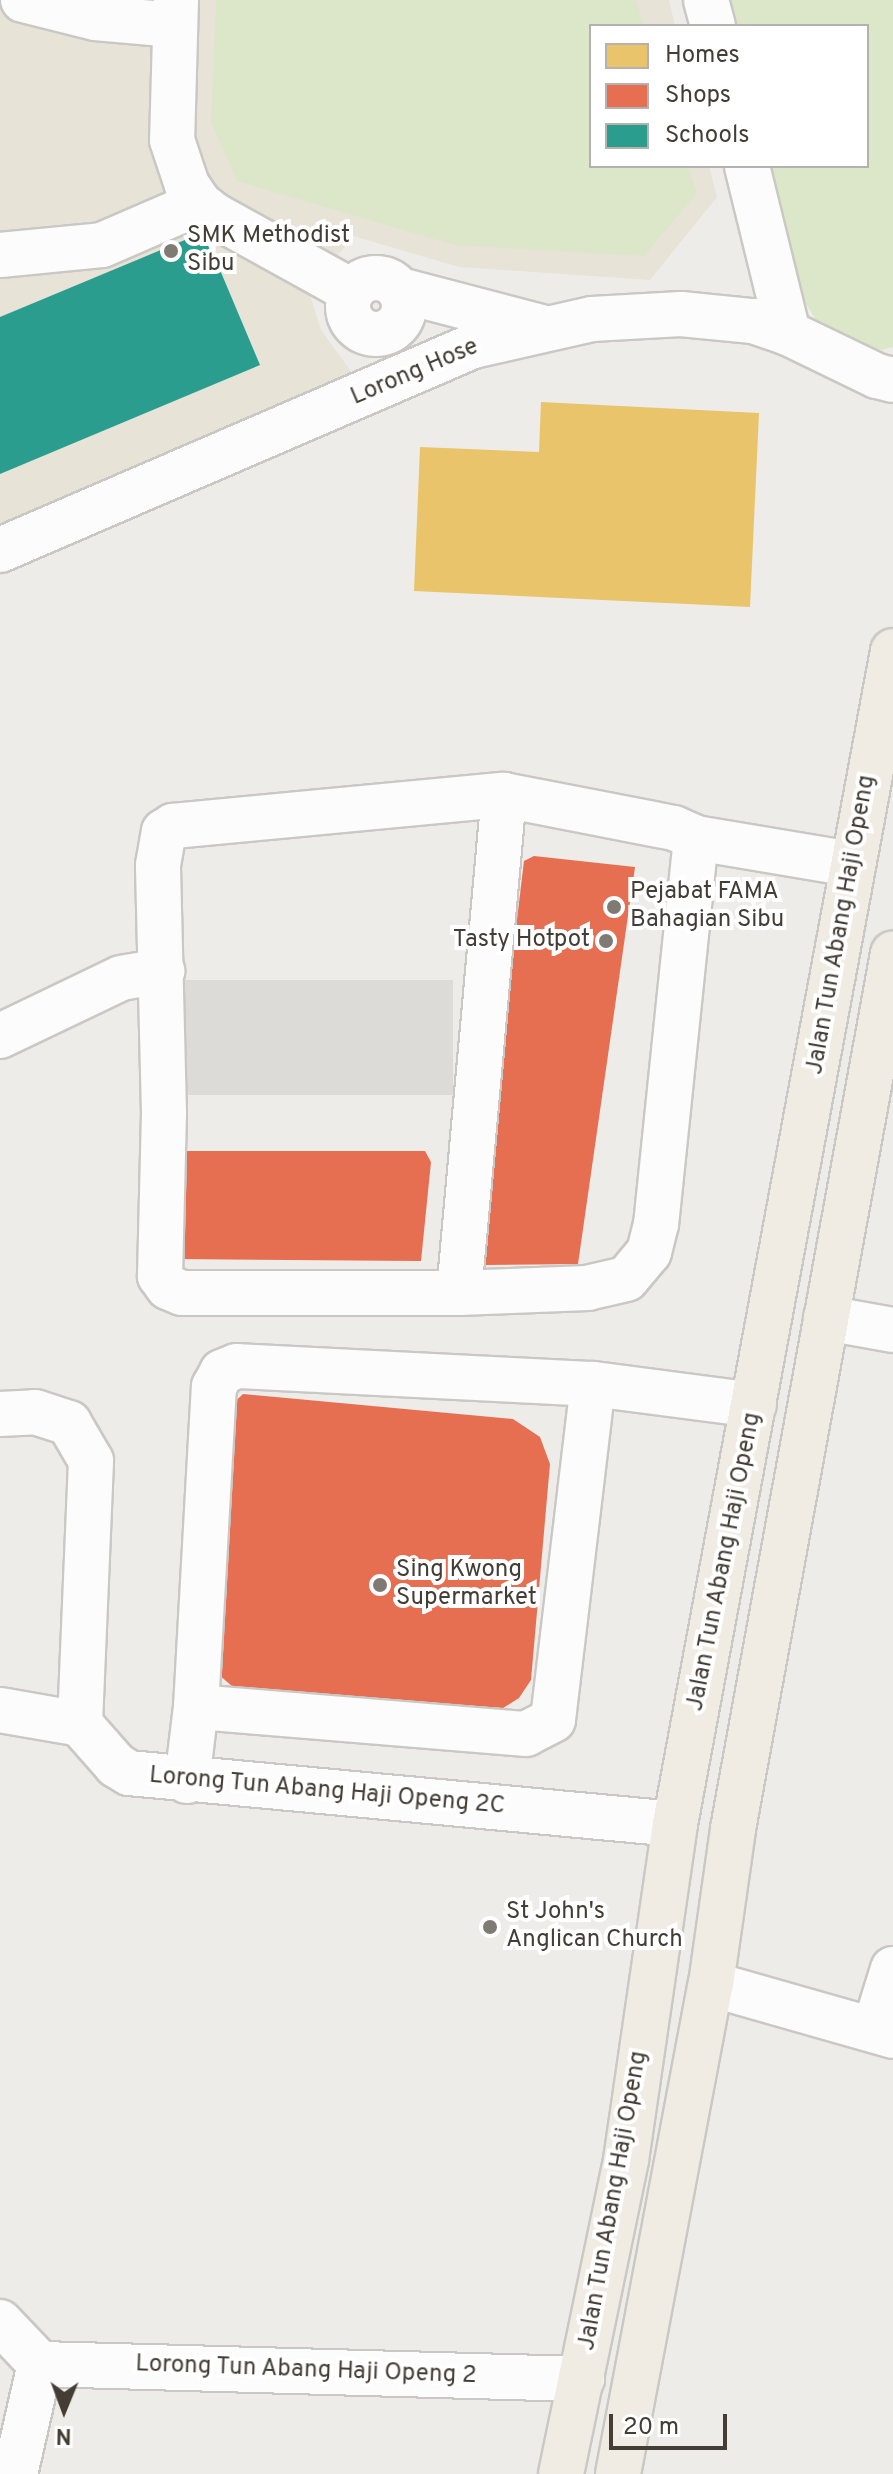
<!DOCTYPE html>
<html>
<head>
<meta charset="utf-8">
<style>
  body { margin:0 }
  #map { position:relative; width:893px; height:2474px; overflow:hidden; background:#eeece8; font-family:Overpass,sans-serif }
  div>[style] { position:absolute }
  .education>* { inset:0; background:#e8e3d7 }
  .green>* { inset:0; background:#dce7c9 }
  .parking>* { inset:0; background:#dddbd8; transform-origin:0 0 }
  .homes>* { inset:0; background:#e9c46a }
  .shops>* { inset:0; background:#e76f51 }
  .schools>* { inset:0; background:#2a9d8f }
  .roads { filter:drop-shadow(2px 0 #cac8c4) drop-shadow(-2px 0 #cac8c4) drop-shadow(0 2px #cac8c4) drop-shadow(0 -2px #cac8c4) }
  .minor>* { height:44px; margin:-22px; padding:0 22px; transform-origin:22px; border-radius:22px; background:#fcfcfc }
  .minor>.ring { margin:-22px; padding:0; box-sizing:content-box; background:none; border:44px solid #fcfcfc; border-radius:50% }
  .major>* { height:44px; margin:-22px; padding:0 22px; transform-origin:22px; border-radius:22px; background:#f0ebe3 }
  .dots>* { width:22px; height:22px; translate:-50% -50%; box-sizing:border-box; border:4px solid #fff; border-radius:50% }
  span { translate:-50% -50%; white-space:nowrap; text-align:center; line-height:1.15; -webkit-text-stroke:8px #fff; paint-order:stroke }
  .poi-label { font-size:24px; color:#433d35 }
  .left { translate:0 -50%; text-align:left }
  .right { translate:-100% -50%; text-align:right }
  .street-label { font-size:24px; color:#433d35 }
  .legend { position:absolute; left:589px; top:24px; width:280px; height:144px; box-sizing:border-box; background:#fff; border:2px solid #b4b1ae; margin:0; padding:10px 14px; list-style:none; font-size:24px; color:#433d35 }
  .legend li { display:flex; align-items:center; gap:16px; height:40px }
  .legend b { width:40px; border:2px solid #b4b1ae }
  .north { position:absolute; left:24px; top:2370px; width:80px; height:80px; -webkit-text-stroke:6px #fff; paint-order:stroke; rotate:181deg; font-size:22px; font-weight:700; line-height:32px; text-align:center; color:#433d35 }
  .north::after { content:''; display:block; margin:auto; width:28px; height:36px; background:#433d35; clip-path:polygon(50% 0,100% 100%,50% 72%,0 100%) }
  .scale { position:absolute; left:609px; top:2414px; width:118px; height:36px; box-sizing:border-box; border:4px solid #433d35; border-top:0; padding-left:10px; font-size:24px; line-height:28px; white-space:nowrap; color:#433d35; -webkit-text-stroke:6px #fff; paint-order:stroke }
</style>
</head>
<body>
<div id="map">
  <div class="education">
    <div style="clip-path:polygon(0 0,669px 0,675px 26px,591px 26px,591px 166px,709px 166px,717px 197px,650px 280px,459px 267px,353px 236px,309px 292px,321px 330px,353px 374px,0 525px)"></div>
  </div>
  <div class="green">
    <div style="clip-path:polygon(216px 0,636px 0,644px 26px,591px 26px,591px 166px,688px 166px,697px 193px,644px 256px,454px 245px,237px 181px,211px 122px)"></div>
    <div style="clip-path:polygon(721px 0,893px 0,893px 347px,882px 350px,848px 343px,821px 328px,805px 302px,763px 166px,867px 166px,867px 26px,727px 26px)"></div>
  </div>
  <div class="parking">
    <div style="left:173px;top:980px;width:280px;height:115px"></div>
  </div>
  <div class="homes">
    <div style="clip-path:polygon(541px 402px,759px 413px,750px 607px,414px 591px,420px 447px,539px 452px)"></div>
  </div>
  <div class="shops">
    <div style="clip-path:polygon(534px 856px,635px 867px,578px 1264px,485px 1265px,477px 1253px,524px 861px)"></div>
    <div style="clip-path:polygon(177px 1151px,425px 1151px,431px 1162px,421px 1261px,174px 1259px)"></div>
    <div style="clip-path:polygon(243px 1394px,513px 1419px,540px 1437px,550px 1464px,531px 1680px,519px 1698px,503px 1708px,252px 1690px,233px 1687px,218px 1674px,228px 1408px)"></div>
  </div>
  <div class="schools">
    <div style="clip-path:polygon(204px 232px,260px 365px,0 474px,0 317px)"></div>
  </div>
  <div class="roads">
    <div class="minor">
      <div style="left:23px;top:0;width:74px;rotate:14deg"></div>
      <div style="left:95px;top:18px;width:80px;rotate:5deg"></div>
      <div style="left:176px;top:0;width:140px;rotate:91.6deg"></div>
      <div style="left:172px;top:140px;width:47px;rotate:71.6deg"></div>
      <div style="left:187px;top:185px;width:22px;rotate:56deg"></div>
      <div style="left:199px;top:203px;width:19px;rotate:39deg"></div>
      <div style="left:214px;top:215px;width:157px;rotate:29deg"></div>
      <div style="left:706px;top:0;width:27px;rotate:75deg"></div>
      <div style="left:747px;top:166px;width:172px;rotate:76.2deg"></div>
      <div style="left:0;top:255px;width:102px;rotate:-5.6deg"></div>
      <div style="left:102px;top:245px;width:106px;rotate:-23.4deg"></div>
      <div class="ring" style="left:348px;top:278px;width:12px;height:12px"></div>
      <div style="left:400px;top:290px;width:146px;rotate:14.7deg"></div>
      <div style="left:0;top:550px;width:515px;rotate:-23.33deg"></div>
      <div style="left:473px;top:346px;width:122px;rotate:-12.8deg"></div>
      <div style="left:592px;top:319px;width:89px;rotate:-3.2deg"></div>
      <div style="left:681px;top:314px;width:72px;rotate:5.6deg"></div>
      <div style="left:753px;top:321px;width:37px;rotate:19deg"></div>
      <div style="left:788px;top:333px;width:99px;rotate:25.8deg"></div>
      <div style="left:877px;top:376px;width:16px;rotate:14deg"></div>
      <div style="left:696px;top:838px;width:388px;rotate:95.9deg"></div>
      <div style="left:656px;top:1224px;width:29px;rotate:104deg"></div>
      <div style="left:649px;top:1252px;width:35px;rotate:130deg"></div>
      <div style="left:626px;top:1279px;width:39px;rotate:167deg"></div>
      <div style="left:588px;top:1288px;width:129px;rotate:177.8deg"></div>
      <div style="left:459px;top:1293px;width:277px;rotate:180deg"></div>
      <div style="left:182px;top:1293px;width:15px;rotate:-157deg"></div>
      <div style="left:168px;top:1287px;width:14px;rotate:-126deg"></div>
      <div style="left:160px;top:1276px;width:163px;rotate:-88.6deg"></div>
      <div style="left:164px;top:1113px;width:248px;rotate:-91.4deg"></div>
      <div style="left:158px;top:865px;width:34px;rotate:-80deg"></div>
      <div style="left:164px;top:832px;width:11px;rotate:-34deg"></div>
      <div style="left:173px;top:826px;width:332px;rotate:-5.4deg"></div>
      <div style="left:504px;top:795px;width:173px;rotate:11deg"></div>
      <div style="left:674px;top:828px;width:24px;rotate:24deg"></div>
      <div style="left:696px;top:838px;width:158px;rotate:9.5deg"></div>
      <div style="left:0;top:1036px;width:134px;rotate:-25.6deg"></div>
      <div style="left:121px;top:978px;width:42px;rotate:-9.7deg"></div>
      <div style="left:459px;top:1293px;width:500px;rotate:-84.84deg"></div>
      <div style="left:826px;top:1318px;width:68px;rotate:10.2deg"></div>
      <div style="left:593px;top:1384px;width:162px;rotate:7.4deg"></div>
      <div style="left:0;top:1414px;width:35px;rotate:-3deg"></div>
      <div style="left:35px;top:1412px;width:36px;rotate:18deg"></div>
      <div style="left:69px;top:1423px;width:44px;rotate:59.9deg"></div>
      <div style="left:91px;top:1461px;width:263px;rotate:92.4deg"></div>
      <div style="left:0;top:1710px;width:81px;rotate:9.9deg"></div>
      <div style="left:80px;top:1724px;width:55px;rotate:48.7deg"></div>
      <div style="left:116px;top:1765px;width:15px;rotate:32deg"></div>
      <div style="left:129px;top:1773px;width:548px;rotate:5.34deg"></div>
      <div style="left:187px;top:1781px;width:75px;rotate:-83.1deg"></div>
      <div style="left:196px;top:1707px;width:321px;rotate:-86.8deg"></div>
      <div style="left:214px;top:1387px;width:17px;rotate:-62deg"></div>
      <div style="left:222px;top:1372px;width:16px;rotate:-22deg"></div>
      <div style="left:237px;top:1366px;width:356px;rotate:2.9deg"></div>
      <div style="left:593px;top:1384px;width:338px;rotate:96.8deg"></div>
      <div style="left:553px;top:1720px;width:30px;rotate:153deg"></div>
      <div style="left:526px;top:1734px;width:331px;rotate:-175.3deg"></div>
      <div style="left:711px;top:1984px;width:189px;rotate:15.9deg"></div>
      <div style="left:874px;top:2030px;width:64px;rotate:-72.7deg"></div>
      <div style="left:0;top:2322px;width:58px;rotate:46.4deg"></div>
      <div style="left:40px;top:2364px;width:542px;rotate:1.59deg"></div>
      <div style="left:15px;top:2474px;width:113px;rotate:-77.2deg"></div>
    </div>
    <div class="major">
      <div style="left:561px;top:2474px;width:321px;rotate:-78.3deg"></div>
      <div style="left:626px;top:2160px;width:340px;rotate:-81.7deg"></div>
      <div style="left:675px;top:1824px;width:1193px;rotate:-79.47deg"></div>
      <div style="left:618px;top:2474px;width:499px;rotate:-79.3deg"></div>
      <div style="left:711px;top:1984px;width:157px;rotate:-81.9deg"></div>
      <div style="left:733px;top:1829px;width:890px;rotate:-79.64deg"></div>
    </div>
  </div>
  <div class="dots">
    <div style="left:171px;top:251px;background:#7f7a74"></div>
    <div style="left:614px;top:907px;background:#7f7a74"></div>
    <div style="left:606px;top:941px;background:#7f7a74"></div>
    <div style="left:380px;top:1585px;background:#7f7a74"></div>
    <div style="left:490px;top:1927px;background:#7f7a74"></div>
  </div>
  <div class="poi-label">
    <span class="left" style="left:187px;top:251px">SMK Methodist<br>Sibu</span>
    <span class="left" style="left:630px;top:907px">Pejabat FAMA<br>Bahagian Sibu</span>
    <span class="right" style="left:590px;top:941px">Tasty Hotpot</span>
    <span class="left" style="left:396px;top:1585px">Sing Kwong<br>Supermarket</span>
    <span class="left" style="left:506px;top:1927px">St John's<br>Anglican Church</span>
  </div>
  <div class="street-label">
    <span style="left:415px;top:373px;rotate:-23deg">Lorong Hose</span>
    <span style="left:842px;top:925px;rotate:-80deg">Jalan Tun Abang Haji Openg</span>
    <span style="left:725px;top:1562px;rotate:-79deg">Jalan Tun Abang Haji Openg</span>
    <span style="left:327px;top:1792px;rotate:5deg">Lorong Tun Abang Haji Openg 2C</span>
    <span style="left:614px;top:2201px;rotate:-80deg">Jalan Tun Abang Haji Openg</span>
    <span style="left:306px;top:2371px;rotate:2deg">Lorong Tun Abang Haji Openg 2</span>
  </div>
  <ul class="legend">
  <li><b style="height:22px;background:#e9c46a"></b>Homes</li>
  <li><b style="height:22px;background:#e76f51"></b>Shops</li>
  <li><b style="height:22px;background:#2a9d8f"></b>Schools</li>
  </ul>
  <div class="north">N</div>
  <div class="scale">20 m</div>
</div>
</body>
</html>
